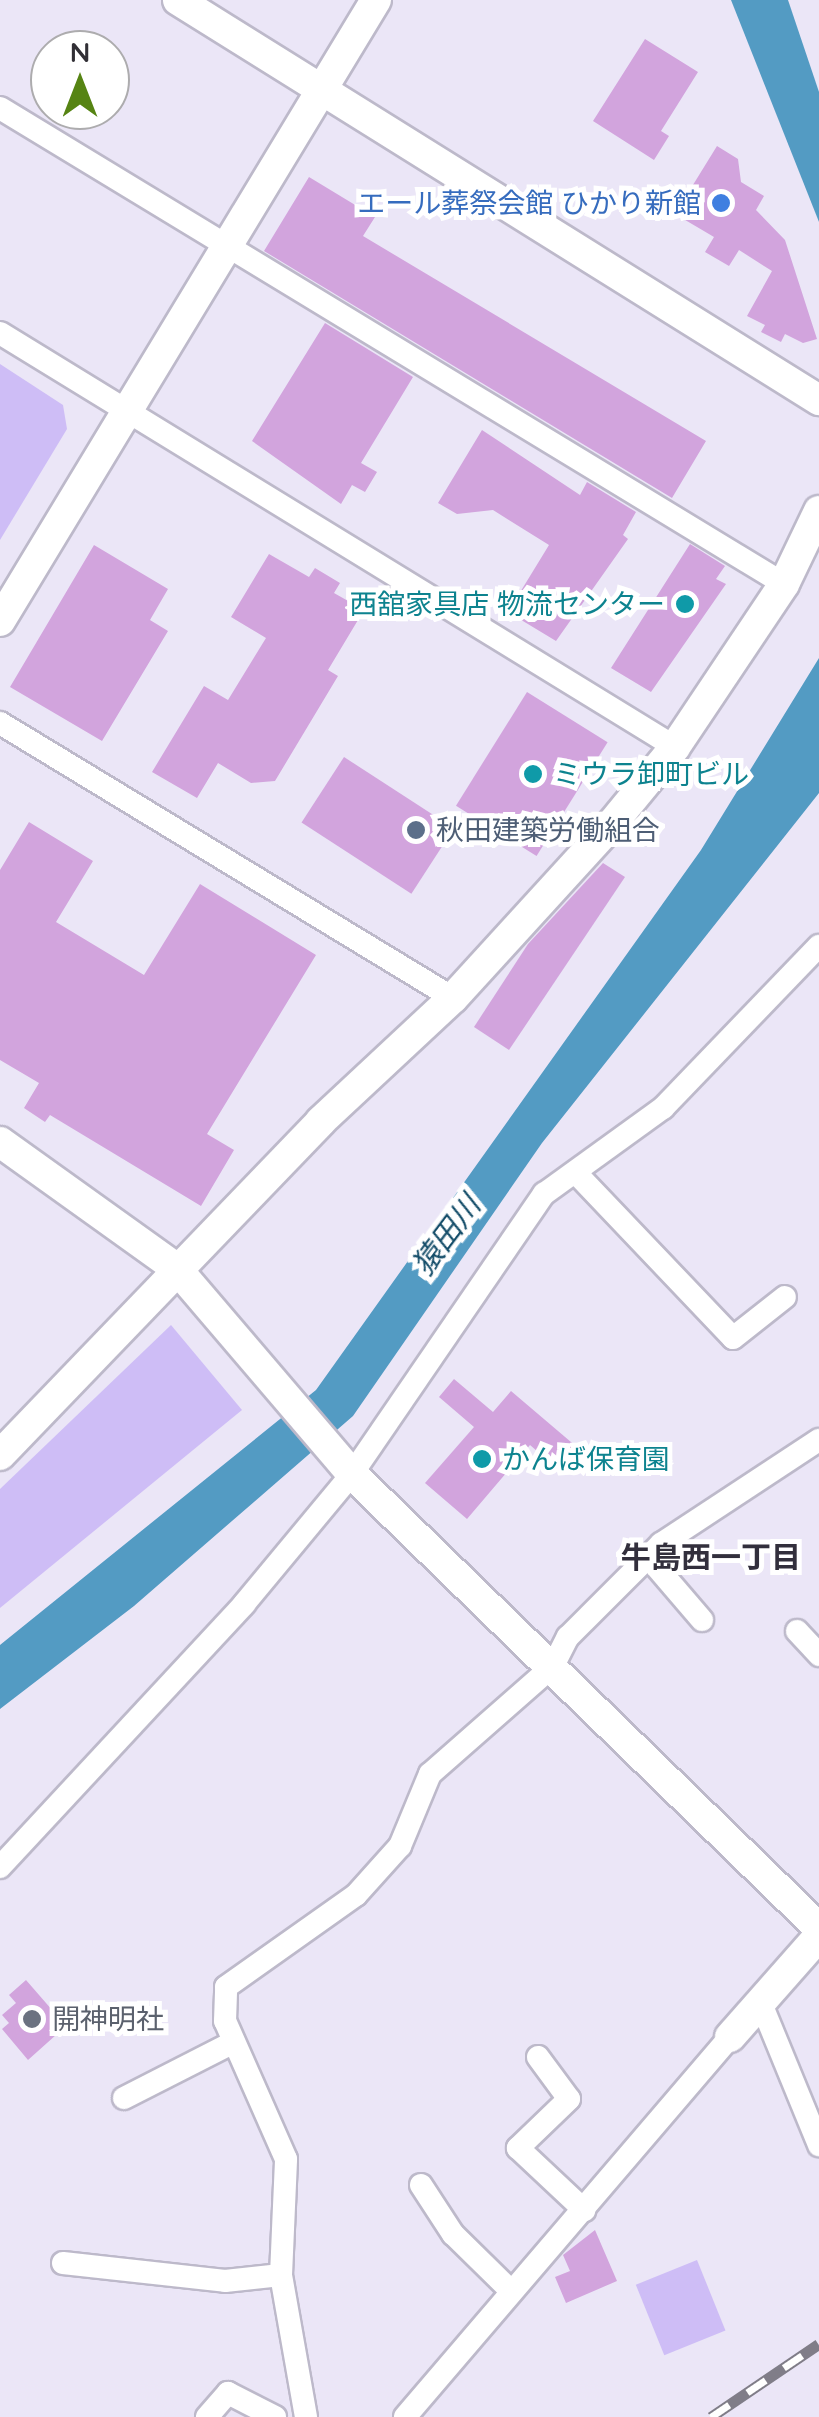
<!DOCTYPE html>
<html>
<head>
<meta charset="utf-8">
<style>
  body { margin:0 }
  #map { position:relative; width:819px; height:2417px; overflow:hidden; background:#ebe6f7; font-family:Quicksand,"Noto Sans JP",sans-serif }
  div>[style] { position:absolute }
  .green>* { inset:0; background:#cebdf6; transform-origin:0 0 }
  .water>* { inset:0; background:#539bc3 }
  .building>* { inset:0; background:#d2a4dd; transform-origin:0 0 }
  .roads { filter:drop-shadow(2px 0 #bdb9ca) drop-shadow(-2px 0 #bdb9ca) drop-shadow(0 2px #bdb9ca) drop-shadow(0 -2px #bdb9ca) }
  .street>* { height:22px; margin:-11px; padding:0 11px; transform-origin:11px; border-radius:11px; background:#fff }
  .secondary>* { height:30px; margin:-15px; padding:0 15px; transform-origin:15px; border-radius:15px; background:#fff }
  .rail>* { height:11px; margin-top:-5.5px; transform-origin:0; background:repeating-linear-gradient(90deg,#fff 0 22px,#807d88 0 44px); box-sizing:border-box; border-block:2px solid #807d88 }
  .dots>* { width:28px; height:28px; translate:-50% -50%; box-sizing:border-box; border:5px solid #fff; border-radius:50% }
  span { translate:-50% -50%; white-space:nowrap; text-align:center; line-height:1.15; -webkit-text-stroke:10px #fff; paint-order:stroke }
  .shop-label { font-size:28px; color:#366cbe }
  .right { translate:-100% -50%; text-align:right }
  .culture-label { font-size:28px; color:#0d838f }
  .left { translate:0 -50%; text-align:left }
  .service-label { font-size:28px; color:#4e5e75 }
  .worship-label { font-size:28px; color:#5b616d }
  .water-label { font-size:30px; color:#144d69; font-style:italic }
  .neighbourhood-label { font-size:30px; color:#322f3c; font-weight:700 }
  .north { position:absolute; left:30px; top:30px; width:100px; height:100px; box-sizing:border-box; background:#fff; border:2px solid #adacae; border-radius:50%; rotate:0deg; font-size:28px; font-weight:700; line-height:40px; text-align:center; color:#312f35 }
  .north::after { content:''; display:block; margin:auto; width:35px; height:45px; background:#568413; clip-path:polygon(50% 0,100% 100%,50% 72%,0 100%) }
</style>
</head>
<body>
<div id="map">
  <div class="green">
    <div style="clip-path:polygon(0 364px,63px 405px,67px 429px,0 540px)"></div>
    <div style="clip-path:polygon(171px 1325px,242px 1410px,0 1608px,0 1489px)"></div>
    <div style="left:697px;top:2260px;width:76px;height:66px;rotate:68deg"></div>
  </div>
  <div class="water">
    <div style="clip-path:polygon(731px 0,788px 0,819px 92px,819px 222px)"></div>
    <div style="clip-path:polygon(819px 658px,819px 793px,542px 1143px,353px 1416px,134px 1606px,0 1709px,0 1645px,316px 1390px,701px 850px)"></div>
  </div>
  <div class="building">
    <div style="clip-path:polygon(645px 39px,698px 72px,661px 131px,669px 136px,654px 160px,593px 121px)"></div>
    <div style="clip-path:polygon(717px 146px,738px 159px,741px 182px,764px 196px,756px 210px,785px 240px,817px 339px,803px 343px,785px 334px,781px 342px,761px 332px,765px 325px,747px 316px,772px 271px,739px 250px,729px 266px,705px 252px,714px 237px,675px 214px)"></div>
    <div style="clip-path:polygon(309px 177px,375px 217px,363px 236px,706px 441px,672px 498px,264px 251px)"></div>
    <div style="clip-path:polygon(325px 323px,413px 377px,361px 463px,377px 472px,365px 492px,352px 485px,341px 504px,252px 441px)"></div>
    <div style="clip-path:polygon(482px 430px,580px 495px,587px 482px,636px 512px,623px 535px,628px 539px,556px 641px,508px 612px,549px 545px,493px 510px,457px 514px,438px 503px)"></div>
    <div style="clip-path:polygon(690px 544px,725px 566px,716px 579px,726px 584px,651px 692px,611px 668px)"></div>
    <div style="clip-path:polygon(94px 545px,168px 589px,150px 620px,168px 631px,102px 741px,10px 687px)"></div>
    <div style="clip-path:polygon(269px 554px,309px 577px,315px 568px,340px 583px,334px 593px,364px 610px,328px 670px,338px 676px,275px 781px,251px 783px,218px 763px,197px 798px,152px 772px,204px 686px,228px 700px,266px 638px,231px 617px)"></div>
    <div style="left:527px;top:692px;width:95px;height:134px;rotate:32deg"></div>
    <div style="left:344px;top:757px;width:131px;height:78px;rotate:33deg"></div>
    <div style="clip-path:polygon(29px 822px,93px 861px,56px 922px,144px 975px,200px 884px,316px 955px,207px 1134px,234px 1150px,201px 1206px,50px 1115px,45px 1122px,24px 1108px,39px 1083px,0 1060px,0 870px)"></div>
    <div style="clip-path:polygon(603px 863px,625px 877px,509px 1050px,474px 1027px,528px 944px)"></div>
    <div style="clip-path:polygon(454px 1379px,493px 1412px,511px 1391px,578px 1448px,559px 1470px,530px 1445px,467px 1519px,425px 1483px,474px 1427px,439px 1397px)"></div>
    <div style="clip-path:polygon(26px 1980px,66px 2026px,28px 2060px,2px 2029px,9px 2023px,2px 2015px,16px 2003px,9px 1995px)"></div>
    <div style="clip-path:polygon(595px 2230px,617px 2281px,566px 2303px,555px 2277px,570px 2271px,563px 2255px)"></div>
  </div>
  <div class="roads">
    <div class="street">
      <div style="left:0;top:108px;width:917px;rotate:31.26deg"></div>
      <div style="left:0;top:333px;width:792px;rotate:31.52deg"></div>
      <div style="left:0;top:723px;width:530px;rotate:31.26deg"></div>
      <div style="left:575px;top:1172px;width:229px;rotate:46.4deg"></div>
      <div style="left:733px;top:1338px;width:66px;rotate:-38.3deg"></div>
      <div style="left:648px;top:1557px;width:83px;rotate:49.4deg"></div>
      <div style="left:797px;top:1631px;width:33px;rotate:47deg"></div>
      <div style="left:0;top:1867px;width:359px;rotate:-47.1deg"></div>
      <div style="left:244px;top:1604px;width:169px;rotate:-50.3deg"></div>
      <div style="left:352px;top:1474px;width:340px;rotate:-55.6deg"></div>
      <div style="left:544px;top:1194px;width:147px;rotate:-35.9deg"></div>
      <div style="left:663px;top:1108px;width:225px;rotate:-46.1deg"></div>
      <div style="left:760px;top:2001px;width:156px;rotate:67.7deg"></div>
      <div style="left:538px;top:2057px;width:52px;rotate:53.6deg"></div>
      <div style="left:569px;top:2099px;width:71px;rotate:136.1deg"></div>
      <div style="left:518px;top:2148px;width:91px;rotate:43.2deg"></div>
      <div style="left:124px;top:2098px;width:123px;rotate:-27deg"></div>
      <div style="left:421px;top:2185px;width:59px;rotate:56.9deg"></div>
      <div style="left:453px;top:2234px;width:81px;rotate:44.5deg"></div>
      <div style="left:63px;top:2263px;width:163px;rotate:6.3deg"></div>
      <div style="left:225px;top:2281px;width:56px;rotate:-6.1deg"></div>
      <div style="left:207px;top:2417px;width:32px;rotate:-49deg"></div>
      <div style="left:228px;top:2393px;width:53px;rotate:27.1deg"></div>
      <div style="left:306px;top:2417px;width:144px;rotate:-100deg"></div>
      <div style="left:281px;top:2275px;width:116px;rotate:-87.5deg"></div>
      <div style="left:286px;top:2159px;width:151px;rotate:-113.8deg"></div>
      <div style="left:225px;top:2021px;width:34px;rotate:-88deg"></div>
      <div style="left:226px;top:1987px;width:159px;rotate:-35.3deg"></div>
      <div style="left:356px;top:1895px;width:66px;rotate:-48.1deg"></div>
      <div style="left:400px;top:1846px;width:78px;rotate:-67.4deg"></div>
      <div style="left:430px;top:1774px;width:164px;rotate:-41.3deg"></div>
      <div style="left:553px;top:1666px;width:33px;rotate:-63deg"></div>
      <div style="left:568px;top:1637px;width:132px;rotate:-45deg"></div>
      <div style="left:661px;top:1544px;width:189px;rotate:-33.4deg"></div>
      <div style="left:405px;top:2417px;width:500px;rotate:-49.46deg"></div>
    </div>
    <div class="secondary">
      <div style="left:178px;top:0;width:756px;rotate:31.97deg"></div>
      <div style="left:0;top:621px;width:726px;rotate:-58.81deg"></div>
      <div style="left:0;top:1142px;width:216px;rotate:35.6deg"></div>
      <div style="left:176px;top:1268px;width:271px;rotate:49.5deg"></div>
      <div style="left:352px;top:1474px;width:651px;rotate:44.19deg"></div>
      <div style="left:0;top:1455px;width:463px;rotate:-46.1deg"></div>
      <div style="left:321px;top:1121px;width:180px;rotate:-43deg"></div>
      <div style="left:453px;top:998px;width:234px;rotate:-47.6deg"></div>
      <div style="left:611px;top:825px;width:101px;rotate:-50.6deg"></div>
      <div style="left:675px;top:747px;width:196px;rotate:-56.2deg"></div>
      <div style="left:784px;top:584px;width:81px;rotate:-64.4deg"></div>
      <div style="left:730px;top:2037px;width:135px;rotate:-48.6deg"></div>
    </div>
  </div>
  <div class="rail">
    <div style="left:711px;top:2417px;width:130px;rotate:-34.1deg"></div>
  </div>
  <div class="dots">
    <div style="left:721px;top:203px;background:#3f7fe0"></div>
    <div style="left:685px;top:604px;background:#0f9aa8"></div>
    <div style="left:533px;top:774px;background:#0f9aa8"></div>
    <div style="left:416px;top:830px;background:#5c6f8a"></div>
    <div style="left:482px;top:1459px;background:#0f9aa8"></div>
    <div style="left:32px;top:2019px;background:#6b7280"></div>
  </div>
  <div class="shop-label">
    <span class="right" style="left:701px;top:203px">エール葬祭会館 ひかり新館</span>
  </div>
  <div class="culture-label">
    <span class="right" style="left:665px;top:604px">西舘家具店 物流センター</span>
    <span class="left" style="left:553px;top:774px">ミウラ卸町ビル</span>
    <span class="left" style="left:502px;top:1459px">かんば保育園</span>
  </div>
  <div class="service-label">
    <span class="left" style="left:436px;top:830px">秋田建築労働組合</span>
  </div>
  <div class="worship-label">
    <span class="left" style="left:52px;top:2019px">開神明社</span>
  </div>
  <div class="water-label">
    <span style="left:446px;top:1235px;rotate:-53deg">猿田川</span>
  </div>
  <div class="neighbourhood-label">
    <span style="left:711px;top:1557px">牛島西一丁目</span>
  </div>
  <div class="north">N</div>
</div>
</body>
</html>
